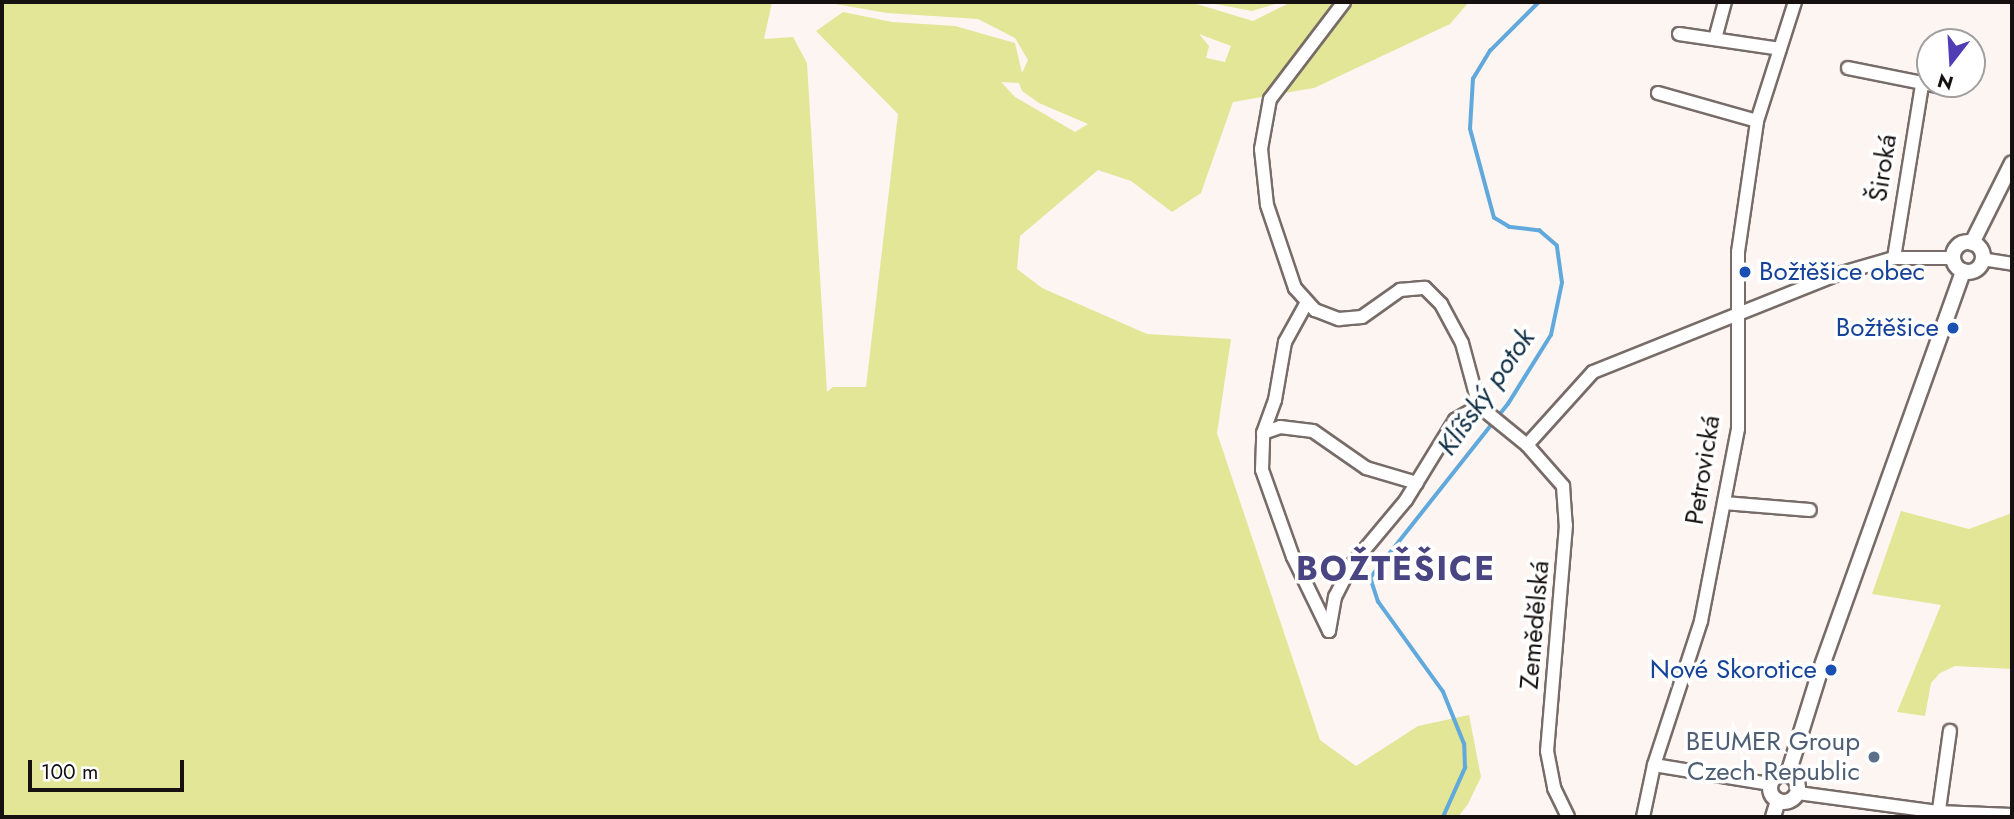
<!DOCTYPE html>
<html>
<head>
<meta charset="utf-8">
<style>
  body { margin:0 }
  #map { position:relative; width:2014px; height:819px; overflow:hidden; background:#fdf5f2; font-family:Jost,sans-serif }
  div>[style] { position:absolute }
  .green>* { inset:0; background:#e2e696 }
  .stream>* { height:3.5px; margin:-1.75px; padding:0 1.75px; transform-origin:1.75px; border-radius:1.75px; background:#61a9dc }
  .roads { filter:drop-shadow(2px 0 #776c68) drop-shadow(-2px 0 #776c68) drop-shadow(0 2px #776c68) drop-shadow(0 -2px #776c68) }
  .minor>* { height:12px; margin:-6px; padding:0 6px; transform-origin:6px; border-radius:6px; background:#fff }
  .major>* { height:14px; margin:-7px; padding:0 7px; transform-origin:7px; border-radius:7px; background:#fff }
  .major>.ring { margin:-7px; padding:0; box-sizing:content-box; background:none; border:14px solid #fff; border-radius:50% }
  .dots>* { width:19px; height:19px; translate:-50% -50%; box-sizing:border-box; border:4px solid #fff; border-radius:50% }
  span { translate:-50% -50%; white-space:nowrap; text-align:center; line-height:1.15; -webkit-text-stroke:7px #fff; paint-order:stroke }
  .street-label { font-size:26px; color:#161110 }
  .transit-label { font-size:26px; color:#164399 }
  .left { translate:0 -50%; text-align:left }
  .right { translate:-100% -50%; text-align:right }
  .service-label { font-size:26px; color:#4e5e75 }
  .water-label { font-size:28px; color:#102f45; font-style:italic }
  .district-label { font-size:33px; color:#494583; font-weight:700; letter-spacing:2px }
  .frame { position:absolute; inset:0; border:4px solid #161110; pointer-events:none }
  .north { position:absolute; left:1916px; top:28px; width:70px; height:70px; box-sizing:border-box; background:#fff; border:2px solid #a2a09f; border-radius:50%; rotate:197deg; font-size:19px; font-weight:700; line-height:28px; text-align:center; color:#161110 }
  .north::after { content:''; display:block; margin:auto; width:24px; height:32px; background:#503db4; clip-path:polygon(50% 0,100% 100%,50% 72%,0 100%) }
  .scale { position:absolute; left:28px; top:760px; width:156px; height:32px; box-sizing:border-box; border:4px solid #161110; border-top:0; padding-left:9px; font-size:21px; line-height:24px; white-space:nowrap; color:#161110; -webkit-text-stroke:5px #fff; paint-order:stroke }
</style>
</head>
<body>
<div id="map">
  <div class="green">
    <div style="clip-path:polygon(evenodd,2px 2px,772px 2px,764px 39px,793px 37px,807px 63px,827px 392px,833px 387px,866px 387px,898px 114px,816px 31px,843px 12px,892px 22px,955px 26px,1015px 43px,1022px 73px,1028px 60px,1015px 38px,978px 19px,887px 13px,824px 2px,1190px 2px,1253px 21px,1291px 2px,1469px 2px,1450px 24px,1314px 88px,1233px 102px,1201px 193px,1172px 212px,1131px 181px,1098px 170px,1020px 236px,1017px 269px,1042px 288px,1147px 334px,1231px 339px,1217px 433px,1320px 740px,1356px 766px,1418px 726px,1469px 715px,1481px 777px,1468px 804px,1458px 817px,2px 817px,2px 2px,1199px 34px,1231px 46px,1225px 62px,1206px 58px,1209px 46px,1199px 34px,2px 2px,1001px 82px,1019px 83px,1022px 91px,1039px 103px,1088px 124px,1075px 132px,1015px 97px,1001px 82px)"></div>
    <div style="clip-path:polygon(1205px 2px,1282px 2px,1252px 11px)"></div>
    <div style="clip-path:polygon(1901px 511px,1969px 529px,2012px 513px,2012px 669px,1955px 666px,1940px 673px,1931px 683px,1925px 716px,1897px 712px,1941px 605px,1872px 594px)"></div>
  </div>
  <div class="stream">
    <div style="left:1443px;top:817px;width:54px;rotate:-65.8deg"></div>
    <div style="left:1465px;top:768px;width:24px;rotate:-92deg"></div>
    <div style="left:1464px;top:744px;width:56px;rotate:-112deg"></div>
    <div style="left:1443px;top:692px;width:111px;rotate:-125.8deg"></div>
    <div style="left:1378px;top:602px;width:25px;rotate:-108deg"></div>
    <div style="left:1370px;top:578px;width:222px;rotate:-51.6deg"></div>
    <div style="left:1508px;top:404px;width:81px;rotate:-58.1deg"></div>
    <div style="left:1551px;top:335px;width:53px;rotate:-78.1deg"></div>
    <div style="left:1562px;top:283px;width:37px;rotate:-98deg"></div>
    <div style="left:1557px;top:246px;width:23px;rotate:-139deg"></div>
    <div style="left:1540px;top:231px;width:31px;rotate:-173deg"></div>
    <div style="left:1509px;top:227px;width:17px;rotate:-149deg"></div>
    <div style="left:1494px;top:218px;width:92px;rotate:-105.1deg"></div>
    <div style="left:1470px;top:129px;width:50px;rotate:-86.6deg"></div>
    <div style="left:1473px;top:79px;width:33px;rotate:-59deg"></div>
    <div style="left:1490px;top:51px;width:69px;rotate:-45deg"></div>
  </div>
  <div class="roads">
    <div class="minor">
      <div style="left:1344px;top:2px;width:122px;rotate:127.3deg"></div>
      <div style="left:1270px;top:99px;width:51px;rotate:100.2deg"></div>
      <div style="left:1261px;top:149px;width:56px;rotate:83.9deg"></div>
      <div style="left:1267px;top:205px;width:88px;rotate:71.4deg"></div>
      <div style="left:1295px;top:288px;width:30px;rotate:48deg"></div>
      <div style="left:1315px;top:310px;width:26px;rotate:21deg"></div>
      <div style="left:1339px;top:319px;width:23px;rotate:-5deg"></div>
      <div style="left:1362px;top:317px;width:47px;rotate:-35.4deg"></div>
      <div style="left:1400px;top:290px;width:25px;rotate:-5deg"></div>
      <div style="left:1425px;top:288px;width:23px;rotate:45deg"></div>
      <div style="left:1441px;top:304px;width:44px;rotate:61.7deg"></div>
      <div style="left:1462px;top:343px;width:65px;rotate:74.9deg"></div>
      <div style="left:1479px;top:406px;width:62px;rotate:39.1deg"></div>
      <div style="left:1527px;top:445px;width:55px;rotate:48.7deg"></div>
      <div style="left:1563px;top:486px;width:39px;rotate:86deg"></div>
      <div style="left:1566px;top:525px;width:227px;rotate:94.8deg"></div>
      <div style="left:1547px;top:751px;width:38px;rotate:79deg"></div>
      <div style="left:1554px;top:788px;width:32px;rotate:64deg"></div>
      <div style="left:1679px;top:34px;width:102px;rotate:8.4deg"></div>
      <div style="left:1715px;top:39px;width:38px;rotate:-75deg"></div>
      <div style="left:1848px;top:68px;width:101px;rotate:11.4deg"></div>
      <div style="left:1658px;top:93px;width:103px;rotate:15.8deg"></div>
      <div style="left:1894px;top:258px;width:174px;rotate:-80.8deg"></div>
      <div style="left:1982px;top:259px;width:30px;rotate:9deg"></div>
      <div style="left:1263px;top:433px;width:35px;rotate:-70deg"></div>
      <div style="left:1275px;top:400px;width:59px;rotate:-80.2deg"></div>
      <div style="left:1285px;top:342px;width:43px;rotate:-61.1deg"></div>
      <div style="left:1527px;top:445px;width:98px;rotate:-47.9deg"></div>
      <div style="left:1593px;top:372px;width:261px;rotate:-21.8deg"></div>
      <div style="left:1835px;top:275px;width:61px;rotate:-16.1deg"></div>
      <div style="left:1894px;top:258px;width:59px"></div>
      <div style="left:1724px;top:503px;width:86px;rotate:4.7deg"></div>
      <div style="left:1329px;top:631px;width:82px;rotate:-115.9deg"></div>
      <div style="left:1293px;top:557px;width:92px;rotate:-109.6deg"></div>
      <div style="left:1262px;top:470px;width:37px;rotate:-88deg"></div>
      <div style="left:1263px;top:433px;width:18px;rotate:-19deg"></div>
      <div style="left:1280px;top:427px;width:33px;rotate:7deg"></div>
      <div style="left:1313px;top:431px;width:65px;rotate:34.9deg"></div>
      <div style="left:1366px;top:468px;width:53px;rotate:16.4deg"></div>
      <div style="left:1329px;top:631px;width:35px;rotate:-80deg"></div>
      <div style="left:1335px;top:597px;width:34px;rotate:-63deg"></div>
      <div style="left:1350px;top:567px;width:87px;rotate:-50.1deg"></div>
      <div style="left:1406px;top:500px;width:94px;rotate:-58.5deg"></div>
      <div style="left:1455px;top:420px;width:28px;rotate:-30deg"></div>
      <div style="left:1654px;top:765px;width:118px;rotate:9.3deg"></div>
      <div style="left:1798px;top:793px;width:141px;rotate:7.7deg"></div>
      <div style="left:1938px;top:812px;width:74px;rotate:2.3deg"></div>
      <div style="left:1643px;top:817px;width:53px;rotate:-78.1deg"></div>
      <div style="left:1654px;top:765px;width:151px;rotate:-71.9deg"></div>
      <div style="left:1701px;top:621px;width:196px;rotate:-79.1deg"></div>
      <div style="left:1738px;top:429px;width:177px;rotate:-90deg"></div>
      <div style="left:1738px;top:252px;width:132px;rotate:-81.7deg"></div>
      <div style="left:1757px;top:121px;width:125px;rotate:-72.3deg"></div>
      <div style="left:1938px;top:817px;width:87px;rotate:-82.1deg"></div>
    </div>
    <div class="major">
      <div class="ring" style="left:1953px;top:242px;width:16px;height:16px"></div>
      <div style="left:1972px;top:243px;width:89px;rotate:-63.4deg"></div>
      <div class="ring" style="left:1770px;top:774px;width:14px;height:14px"></div>
      <div style="left:1788px;top:774px;width:108px;rotate:-72.7deg"></div>
      <div style="left:1820px;top:671px;width:425px;rotate:-70.3deg"></div>
      <div style="left:1773px;top:817px;width:17px;rotate:-73deg"></div>
    </div>
  </div>
  <div class="dots">
    <div style="left:1745px;top:272px;background:#1a4fb4"></div>
    <div style="left:1953px;top:328px;background:#1a4fb4"></div>
    <div style="left:1831px;top:670px;background:#1a4fb4"></div>
    <div style="left:1874px;top:757px;background:#5c6f8a"></div>
  </div>
  <div class="street-label">
    <span style="left:1883px;top:168px;rotate:-81deg">Široká</span>
    <span style="left:1703px;top:470px;rotate:-81deg">Petrovická</span>
    <span style="left:1535px;top:625px;rotate:-85deg">Zemědělská</span>
  </div>
  <div class="transit-label">
    <span class="left" style="left:1759px;top:272px">Božtěšice obec</span>
    <span class="right" style="left:1939px;top:328px">Božtěšice</span>
    <span class="right" style="left:1817px;top:670px">Nové Skorotice</span>
  </div>
  <div class="service-label">
    <span class="right" style="left:1860px;top:757px">BEUMER Group<br>Czech Republic</span>
  </div>
  <div class="water-label">
    <span style="left:1486px;top:392px;rotate:-55deg">Klíšský potok</span>
  </div>
  <div class="district-label">
    <span style="left:1396px;top:569px">BOŽTĚŠICE</span>
  </div>
  <div class="frame"></div>
  <div class="north">N</div>
  <div class="scale">100 m</div>
</div>
</body>
</html>
